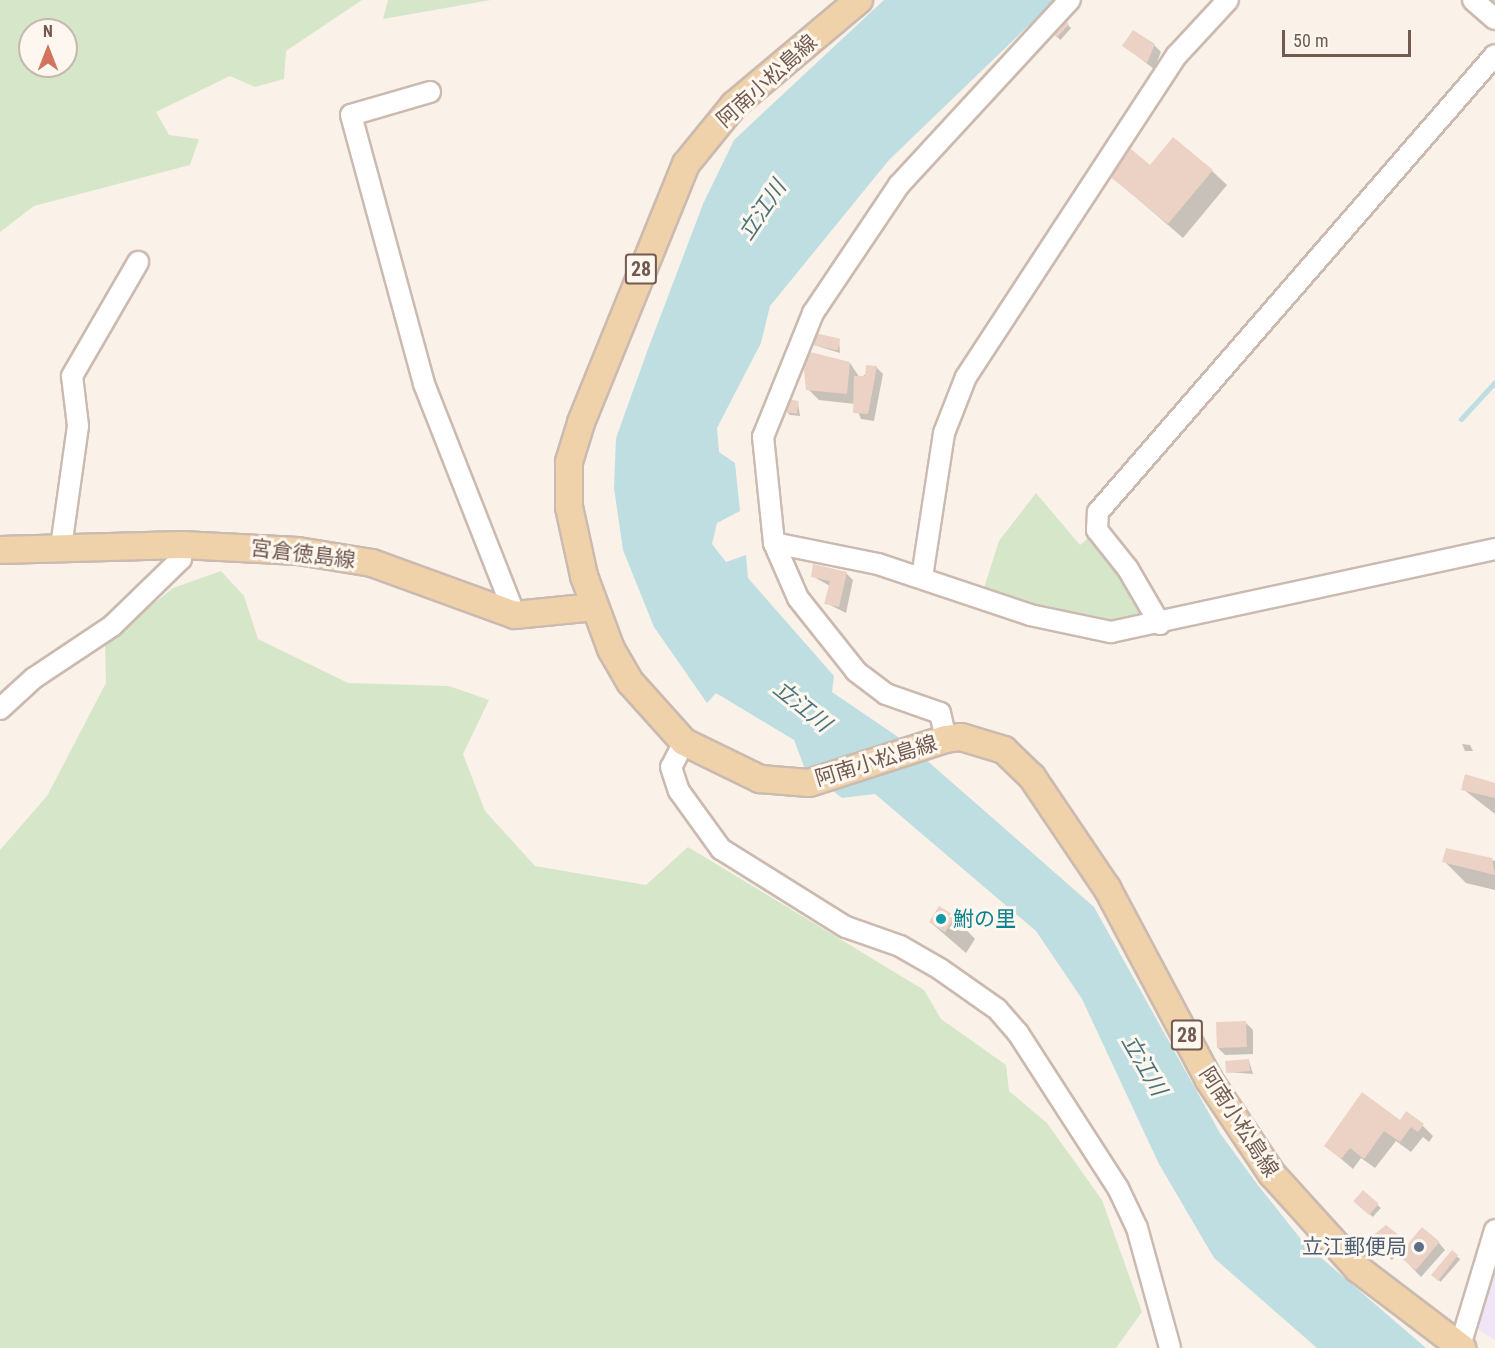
<!DOCTYPE html>
<html>
<head>
<meta charset="utf-8">
<style>
  body { margin:0 }
  #map { position:relative; width:1495px; height:1348px; overflow:hidden; background:#faf2e9; font-family:"Roboto Condensed","Noto Sans JP",sans-serif }
  div>[style] { position:absolute }
  .education>* { inset:0; background:#efe5f6 }
  .green>* { inset:0; background:#d6e6c9 }
  .water>* { inset:0; background:#bfdee1 }
  .shadow>* { inset:0; background:#0003; transform-origin:0 0 }
  .stream>* { height:5px; margin:-2.5px; padding:0 2.5px; transform-origin:2.5px; border-radius:2.5px; background:#bfdee1 }
  .building>* { inset:0; background:#ecd2c4; transform-origin:0 0 }
  .roads { filter:drop-shadow(2px 0 #cbbab0) drop-shadow(-2px 0 #cbbab0) drop-shadow(0 2px #cbbab0) drop-shadow(0 -2px #cbbab0) }
  .minor>* { height:20px; margin:-10px; padding:0 10px; transform-origin:10px; border-radius:10px; background:#fff }
  .major>* { height:26px; margin:-13px; padding:0 13px; transform-origin:13px; border-radius:13px; background:#f0d2aa }
  .dots>* { width:16px; height:16px; translate:-50% -50%; box-sizing:border-box; border:3px solid #fdf7ef; border-radius:50% }
  span { translate:-50% -50%; white-space:nowrap; text-align:center; line-height:1.15; -webkit-text-stroke:6px #fdf7ef; paint-order:stroke }
  .shield-label span { padding:2px 4px; background:#fdf7ef; border:2px solid; border-radius:4px; -webkit-text-stroke-width:0 }
  .shield-label { font-size:20px; color:#715a50; font-weight:700 }
  .street-label { font-size:21px; color:#715a50 }
  .culture-label { font-size:21px; color:#0d838f }
  .left { translate:0 -50%; text-align:left }
  .service-label { font-size:21px; color:#4e5e75 }
  .right { translate:-100% -50%; text-align:right }
  .water-label { font-size:22px; color:#49747b; font-style:italic }
  .north { position:absolute; left:18px; top:18px; width:60px; height:60px; box-sizing:border-box; background:#fdf7ef; border:2px solid #c5b8af; border-radius:50%; rotate:0deg; font-size:16px; font-weight:700; line-height:24px; text-align:center; color:#715a50 }
  .north::after { content:''; display:block; margin:auto; width:21px; height:27px; background:#d4735e; clip-path:polygon(50% 0,100% 100%,50% 72%,0 100%) }
  .scale { position:absolute; left:1282px; top:30px; width:129px; height:27px; box-sizing:border-box; border:3px solid #715a50; border-top:0; padding-left:8px; font-size:18px; line-height:21px; white-space:nowrap; color:#715a50; -webkit-text-stroke:4px #fdf7ef; paint-order:stroke }
</style>
</head>
<body>
<div id="map">
  <div class="education">
    <div style="clip-path:polygon(1495px 1257px,1495px 1340px,1476px 1328px,1475px 1320px)"></div>
  </div>
  <div class="green">
    <div style="clip-path:polygon(evenodd,0 0,362px 0,286px 51px,284px 79px,255px 87px,230px 76px,156px 112px,169px 135px,199px 139px,190px 165px,34px 206px,0 232px,0 0,30px 30px,66px 30px,66px 66px,30px 66px,30px 30px)"></div>
    <div style="clip-path:polygon(388px 0,491px 0,383px 19px)"></div>
    <div style="clip-path:polygon(1036px 493px,1080px 545px,1092px 535px,1121px 570px,1148px 621px,1120px 627px,982px 594px,999px 541px)"></div>
    <div style="clip-path:polygon(221px 571px,244px 596px,258px 639px,348px 683px,449px 686px,489px 700px,463px 754px,485px 811px,535px 866px,646px 885px,688px 847px,924px 990px,941px 1019px,1006px 1065px,1009px 1091px,1047px 1123px,1102px 1200px,1142px 1312px,1116px 1348px,0 1348px,0 850px,47px 796px,106px 683px,105px 643px,173px 588px)"></div>
  </div>
  <div class="water">
    <div style="clip-path:polygon(884px 0,1055px 0,889px 160px,770px 306px,761px 343px,717px 428px,719px 452px,735px 463px,740px 511px,717px 523px,712px 544px,726px 562px,746px 555px,748px 578px,834px 676px,832px 692px,907px 743px,1094px 907px,1220px 1133px,1257px 1184px,1304px 1243px,1426px 1348px,1317px 1348px,1214px 1258px,1159px 1164px,1082px 999px,1036px 931px,875px 794px,842px 798px,805px 769px,794px 740px,716px 693px,707px 703px,654px 627px,623px 550px,614px 488px,616px 438px,648px 349px,703px 204px,734px 140px)"></div>
  </div>
  <div class="shadow">
    <div style="left:1060px;top:18px;width:15px;height:16px;rotate:42deg"></div>
    <div style="clip-path:polygon(1154px 45px,1161px 52px,1154px 69px,1124px 46px)"></div>
    <div style="clip-path:polygon(1150px 167px,1212px 171px,1227px 185px,1183px 238px,1110px 175px)"></div>
    <div style="clip-path:polygon(839px 340px,840px 353px,814px 345px)"></div>
    <div style="clip-path:polygon(850px 363px,860px 378px,876px 367px,883px 374px,874px 421px,861px 419px,855px 404px,819px 400px,808px 389px)"></div>
    <div style="clip-path:polygon(798px 403px,800px 416px,790px 415px,787px 412px)"></div>
    <div style="clip-path:polygon(846px 573px,853px 580px,846px 613px,826px 603px,830px 586px,812px 576px)"></div>
    <div style="clip-path:polygon(1462px 744px,1470px 745px,1473px 751px,1465px 751px)"></div>
    <div style="clip-path:polygon(1495px 784px,1495px 814px,1463px 789px)"></div>
    <div style="clip-path:polygon(1447px 850px,1495px 861px,1495px 890px,1466px 883px,1444px 861px)"></div>
    <div style="clip-path:polygon(954px 917px,975px 939px,966px 953px,930px 922px)"></div>
    <div style="clip-path:polygon(1246px 1023px,1253px 1030px,1253px 1054px,1225px 1055px,1218px 1048px)"></div>
    <div style="clip-path:polygon(1249px 1061px,1253px 1074px,1227px 1072px)"></div>
    <div style="clip-path:polygon(1401px 1122px,1422px 1125px,1433px 1136px,1429px 1142px,1423px 1137px,1411px 1152px,1396px 1141px,1375px 1168px,1361px 1158px,1353px 1169px,1326px 1146px)"></div>
    <div style="left:1363px;top:1192px;width:24px;height:12px;rotate:42deg"></div>
    <div style="clip-path:polygon(1399px 1237px,1408px 1246px,1439px 1243px,1445px 1250px,1421px 1277px,1398px 1253px,1392px 1260px,1376px 1247px)"></div>
    <div style="left:1452px;top:1252px;width:11px;height:30px;rotate:41deg"></div>
  </div>
  <div class="stream">
    <div style="left:1493px;top:0;width:3px;rotate:45deg"></div>
    <div style="left:1461px;top:419px;width:50px;rotate:-47.4deg"></div>
  </div>
  <div class="building">
    <div style="left:1060px;top:16px;width:12px;height:18px;rotate:42deg"></div>
    <div style="clip-path:polygon(1133px 30px,1155px 44px,1147px 63px,1122px 46px)"></div>
    <div style="clip-path:polygon(1173px 137px,1213px 170px,1168px 224px,1108px 175px,1130px 148px,1150px 165px)"></div>
    <div style="left:815px;top:333px;width:26px;height:12px;rotate:13deg"></div>
    <div style="clip-path:polygon(802px 350px,850px 362px,847px 394px,806px 390px)"></div>
    <div style="clip-path:polygon(866px 365px,877px 366px,868px 414px,853px 413px,854px 376px,865px 376px)"></div>
    <div style="left:787px;top:399px;width:12px;height:13px;rotate:9deg"></div>
    <div style="clip-path:polygon(813px 564px,847px 572px,839px 607px,824px 604px,830px 581px,811px 577px)"></div>
    <div style="clip-path:polygon(1465px 774px,1495px 783px,1495px 798px,1461px 790px)"></div>
    <div style="clip-path:polygon(1446px 848px,1492px 858px,1495px 875px,1442px 862px)"></div>
    <div style="left:939px;top:906px;width:19px;height:19px;rotate:32deg"></div>
    <div style="left:1246px;top:1021px;width:26px;height:30px;rotate:88deg"></div>
    <div style="left:1249px;top:1059px;width:12px;height:24px;rotate:85deg"></div>
    <div style="clip-path:polygon(1362px 1092px,1400px 1120px,1406px 1111px,1424px 1124px,1418px 1132px,1411px 1127px,1400px 1142px,1384px 1131px,1364px 1159px,1350px 1148px,1341px 1159px,1324px 1146px)"></div>
    <div style="left:1363px;top:1190px;width:21px;height:15px;rotate:41deg"></div>
    <div style="clip-path:polygon(1386px 1225px,1400px 1236px,1385px 1255px,1367px 1240px)"></div>
    <div style="left:1422px;top:1227px;width:23px;height:37px;rotate:40deg"></div>
    <div style="clip-path:polygon(1452px 1250px,1458px 1255px,1438px 1281px,1431px 1275px)"></div>
  </div>
  <div class="roads">
    <div class="minor">
      <div style="left:1473px;top:0;width:29px;rotate:41deg"></div>
      <div style="left:430px;top:92px;width:82px;rotate:163.8deg"></div>
      <div style="left:351px;top:115px;width:279px;rotate:74.8deg"></div>
      <div style="left:424px;top:384px;width:248px;rotate:68.5deg"></div>
      <div style="left:774px;top:543px;width:106px;rotate:11.4deg"></div>
      <div style="left:878px;top:564px;width:160px;rotate:18.5deg"></div>
      <div style="left:1030px;top:615px;width:83px;rotate:11.9deg"></div>
      <div style="left:1111px;top:632px;width:393px;rotate:-12.2deg"></div>
      <div style="left:61px;top:547px;width:122px;rotate:-82deg"></div>
      <div style="left:78px;top:426px;width:50px;rotate:-96.8deg"></div>
      <div style="left:72px;top:376px;width:132px;rotate:-59.9deg"></div>
      <div style="left:922px;top:577px;width:146px;rotate:-81.3deg"></div>
      <div style="left:944px;top:433px;width:60px;rotate:-68.6deg"></div>
      <div style="left:966px;top:377px;width:385px;rotate:-56.8deg"></div>
      <div style="left:1177px;top:55px;width:75px;rotate:-47.2deg"></div>
      <div style="left:1160px;top:624px;width:64px;rotate:-120.2deg"></div>
      <div style="left:1128px;top:569px;width:50px;rotate:-128.5deg"></div>
      <div style="left:1097px;top:530px;width:18px;rotate:-87deg"></div>
      <div style="left:1098px;top:512px;width:605px;rotate:-49.02deg"></div>
      <div style="left:0;top:709px;width:46px;rotate:-42.4deg"></div>
      <div style="left:34px;top:678px;width:94px;rotate:-33.7deg"></div>
      <div style="left:112px;top:626px;width:96px;rotate:-44.2deg"></div>
      <div style="left:181px;top:559px;width:14px;rotate:-86deg"></div>
      <div style="left:946px;top:739px;width:27px;rotate:-103deg"></div>
      <div style="left:940px;top:713px;width:57px;rotate:-160.6deg"></div>
      <div style="left:886px;top:694px;width:38px;rotate:-143deg"></div>
      <div style="left:856px;top:671px;width:93px;rotate:-128.5deg"></div>
      <div style="left:798px;top:598px;width:60px;rotate:-113.6deg"></div>
      <div style="left:774px;top:543px;width:107px;rotate:-95.9deg"></div>
      <div style="left:763px;top:437px;width:134px;rotate:-68deg"></div>
      <div style="left:813px;top:313px;width:154px;rotate:-56.1deg"></div>
      <div style="left:899px;top:185px;width:252px;rotate:-47.3deg"></div>
      <div style="left:684px;top:742px;width:28px;rotate:117deg"></div>
      <div style="left:671px;top:767px;width:25px;rotate:72deg"></div>
      <div style="left:679px;top:791px;width:72px;rotate:54.1deg"></div>
      <div style="left:721px;top:849px;width:147px;rotate:32deg"></div>
      <div style="left:846px;top:927px;width:57px;rotate:19.4deg"></div>
      <div style="left:900px;top:946px;width:46px;rotate:29.9deg"></div>
      <div style="left:940px;top:969px;width:70px;rotate:35.1deg"></div>
      <div style="left:997px;top:1009px;width:32px;rotate:49deg"></div>
      <div style="left:1018px;top:1033px;width:184px;rotate:57.2deg"></div>
      <div style="left:1118px;top:1188px;width:44px;rotate:64.6deg"></div>
      <div style="left:1137px;top:1228px;width:124px;rotate:74.6deg"></div>
      <div style="left:1460px;top:1346px;width:121px;rotate:-73.2deg"></div>
    </div>
    <div class="major">
      <div style="left:859px;top:0;width:163px;rotate:140deg"></div>
      <div style="left:734px;top:105px;width:76px;rotate:129.1deg"></div>
      <div style="left:686px;top:164px;width:279px;rotate:112.1deg"></div>
      <div style="left:581px;top:423px;width:41px;rotate:107.1deg"></div>
      <div style="left:569px;top:462px;width:45px;rotate:90deg"></div>
      <div style="left:569px;top:507px;width:71px;rotate:77.7deg"></div>
      <div style="left:584px;top:576px;width:78px;rotate:69.7deg"></div>
      <div style="left:611px;top:649px;width:39px;rotate:60deg"></div>
      <div style="left:631px;top:683px;width:79px;rotate:48.1deg"></div>
      <div style="left:684px;top:742px;width:85px;rotate:26deg"></div>
      <div style="left:760px;top:779px;width:49px;rotate:4.7deg"></div>
      <div style="left:809px;top:783px;width:144px;rotate:-17.8deg"></div>
      <div style="left:946px;top:739px;width:15px;rotate:-8deg"></div>
      <div style="left:961px;top:737px;width:45px;rotate:16.8deg"></div>
      <div style="left:1004px;top:750px;width:39px;rotate:44deg"></div>
      <div style="left:1032px;top:777px;width:134px;rotate:56deg"></div>
      <div style="left:1107px;top:888px;width:217px;rotate:62deg"></div>
      <div style="left:1209px;top:1080px;width:113px;rotate:56.2deg"></div>
      <div style="left:1272px;top:1174px;width:128px;rotate:47.8deg"></div>
      <div style="left:1358px;top:1269px;width:131px;rotate:37.2deg"></div>
      <div style="left:0;top:550px;width:182px;rotate:-1.6deg"></div>
      <div style="left:182px;top:545px;width:116px;rotate:3deg"></div>
      <div style="left:298px;top:551px;width:75px;rotate:9.2deg"></div>
      <div style="left:372px;top:563px;width:152px;rotate:20deg"></div>
      <div style="left:515px;top:615px;width:80px;rotate:-5.7deg"></div>
    </div>
  </div>
  <div class="dots">
    <div style="left:941px;top:919px;background:#0f9aa8"></div>
    <div style="left:1419px;top:1247px;background:#5c6f8a"></div>
  </div>
  <div class="shield-label">
    <span style="left:641px;top:269px">28</span>
    <span style="left:1187px;top:1035px">28</span>
  </div>
  <div class="street-label">
    <span style="left:767px;top:81px;rotate:-42deg">阿南小松島線</span>
    <span style="left:303px;top:554px;rotate:7deg">宮倉徳島線</span>
    <span style="left:876px;top:761px;rotate:-17deg">阿南小松島線</span>
    <span style="left:1239px;top:1122px;rotate:57deg">阿南小松島線</span>
  </div>
  <div class="culture-label">
    <span class="left" style="left:953px;top:919px">鮒の里</span>
  </div>
  <div class="service-label">
    <span class="right" style="left:1407px;top:1247px">立江郵便局</span>
  </div>
  <div class="water-label">
    <span style="left:762px;top:210px;rotate:-56deg">立江川</span>
    <span style="left:802px;top:706px;rotate:39deg">立江川</span>
    <span style="left:1144px;top:1065px;rotate:60deg">立江川</span>
  </div>
  <div class="north">N</div>
  <div class="scale">50 m</div>
</div>
</body>
</html>
